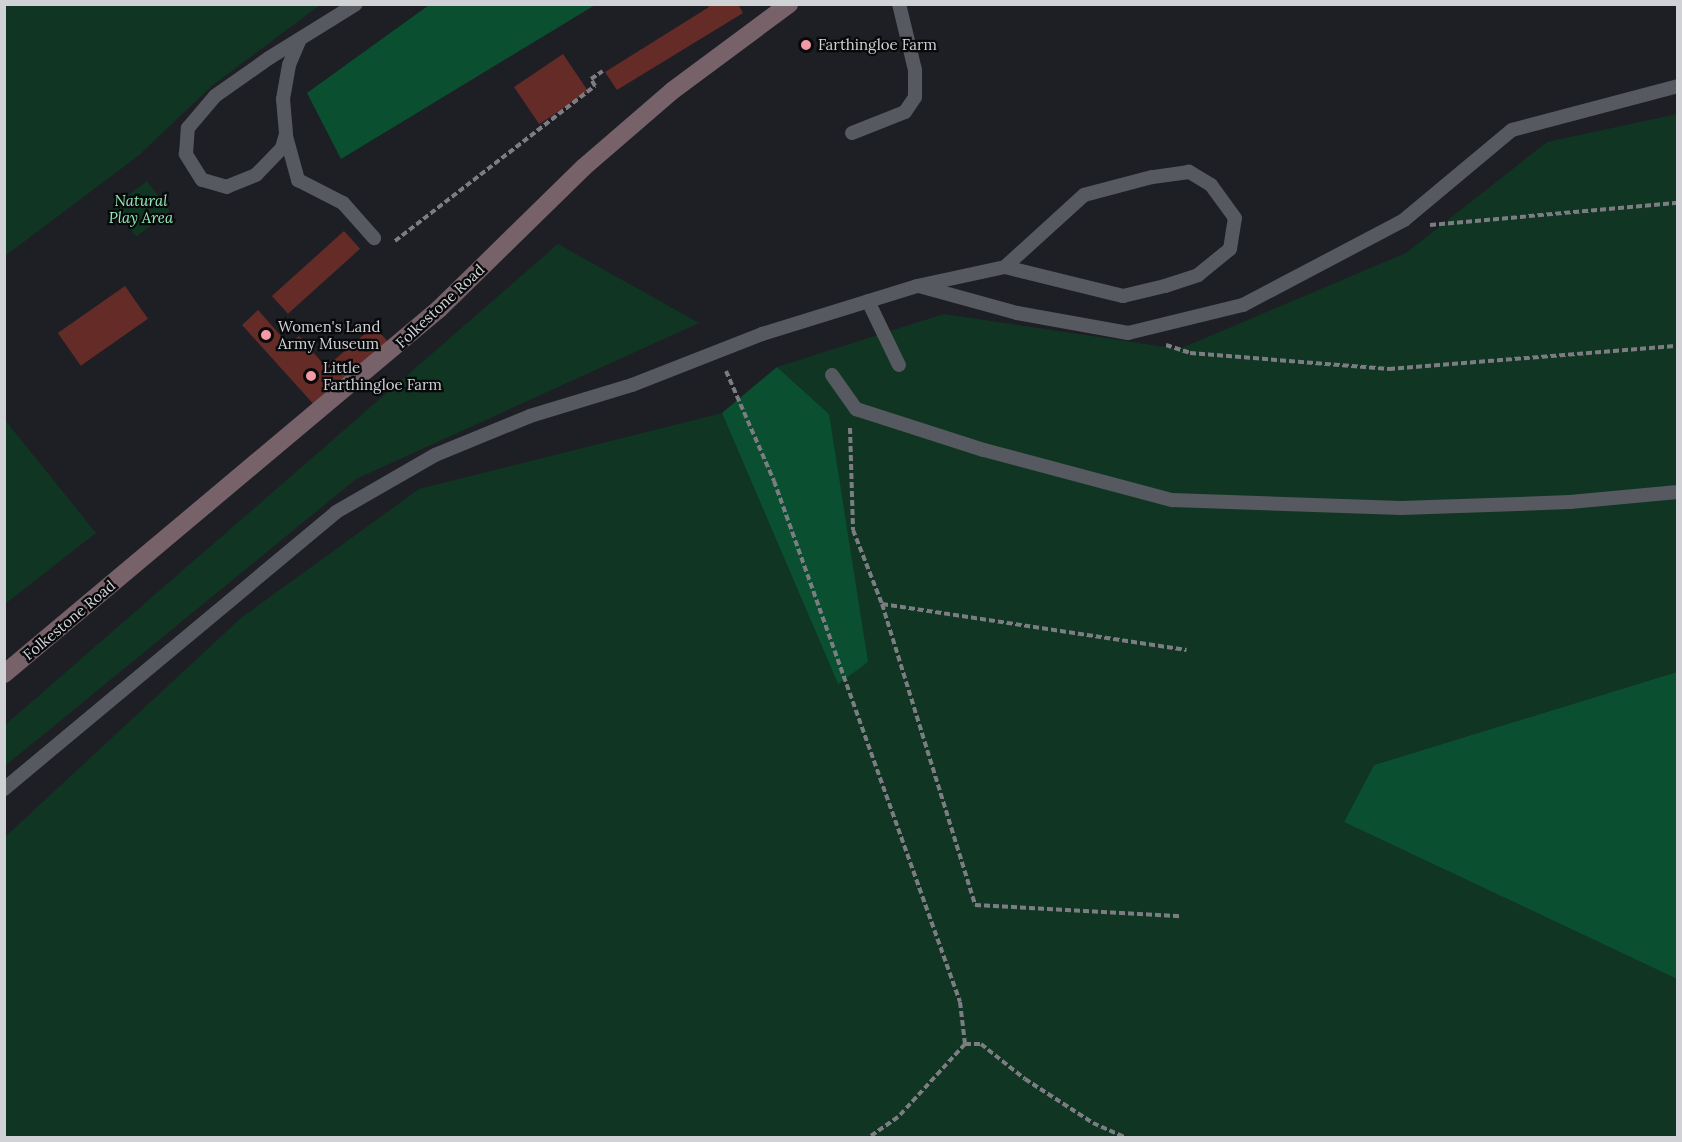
<!DOCTYPE html>
<html>
<head>
<meta charset="utf-8">
<style>
  body { margin:0 }
  #map { position:relative; width:1682px; height:1142px; overflow:hidden; background:#1d1f25; font-family:Lora,serif }
  div>[style] { position:absolute }
  .green>* { inset:0; background:#103522; transform-origin:0 0 }
  .forest>* { inset:0; background:#0b4f31 }
  .building>* { inset:0; background:#642b27; transform-origin:0 0 }
  .path>* { height:4px; margin-top:-2px; transform-origin:0; background:repeating-linear-gradient(90deg,#7c7d82 0 6px,transparent 0 9px) }
  .lane>* { height:14px; margin:-7px; padding:0 7px; transform-origin:7px; border-radius:7px; background:#56595f }
  .secondary>* { height:18px; margin:-9px; padding:0 9px; transform-origin:9px; border-radius:9px; background:#776269 }
  .dots>* { width:16px; height:16px; translate:-50% -50%; box-sizing:border-box; border:3px solid #08090b; border-radius:50% }
  span { translate:-50% -50%; white-space:nowrap; text-align:center; line-height:1.15; -webkit-text-stroke:4.5px #08090b; paint-order:stroke }
  .poi-label { font-size:15px; color:#d1d2d6 }
  .left { translate:0 -50%; text-align:left }
  .park-label { font-size:15px; color:#93edb9; font-style:italic }
  .street-label { font-size:15px; color:#d1d2d6 }
  .frame { position:absolute; inset:0; border:6px solid #d1d2d6; pointer-events:none }
</style>
</head>
<body>
<div id="map">
  <div class="green">
    <div style="clip-path:polygon(5px 4px,320px 4px,320px 5px,213px 85px,138px 156px,5px 256px)"></div>
    <div style="clip-path:polygon(1677px 114px,1677px 672px,1374px 765px,1344px 822px,1677px 979px,1677px 1137px,5px 1138px,5px 837px,241px 618px,419px 489px,722px 413px,838px 684px,829px 414px,777px 367px,944px 314px,1179px 349px,1406px 253px,1547px 142px)"></div>
    <div style="left:147px;top:181px;width:38px;height:42px;rotate:53deg"></div>
    <div style="clip-path:polygon(558px 244px,699px 323px,356px 479px,5px 766px,5px 725px)"></div>
    <div style="clip-path:polygon(5px 420px,96px 533px,5px 604px,4px 604px)"></div>
  </div>
  <div class="forest">
    <div style="clip-path:polygon(429px 5px,595px 5px,341px 159px,307px 93px)"></div>
    <div style="clip-path:polygon(777px 367px,829px 414px,868px 662px,838px 684px,722px 413px)"></div>
    <div style="clip-path:polygon(1677px 672px,1677px 979px,1344px 822px,1374px 765px)"></div>
  </div>
  <div class="building">
    <div style="clip-path:polygon(708px 4px,738px 4px,743px 13px,617px 90px,605px 72px,709px 7px)"></div>
    <div style="left:563px;top:54px;width:45px;height:59px;rotate:56deg"></div>
    <div style="left:344px;top:231px;width:24px;height:97px;rotate:48deg"></div>
    <div style="left:125px;top:286px;width:40px;height:82px;rotate:55deg"></div>
    <div style="clip-path:polygon(258px 310px,289px 345px,299px 336px,326px 367px,374px 326px,390px 344px,317px 408px,242px 325px)"></div>
  </div>
  <div class="path">
    <div style="left:1430px;top:225px;width:249px;rotate:-5.1deg"></div>
    <div style="left:395px;top:241px;width:253px;rotate:-37.8deg"></div>
    <div style="left:595px;top:86px;width:8px;rotate:-120deg"></div>
    <div style="left:591px;top:79px;width:14px;rotate:-34deg"></div>
    <div style="left:1166px;top:345px;width:25px;rotate:18deg"></div>
    <div style="left:1190px;top:353px;width:200px;rotate:4.6deg"></div>
    <div style="left:1389px;top:369px;width:290px;rotate:-4.6deg"></div>
    <div style="left:726px;top:371px;width:120px;rotate:66.4deg"></div>
    <div style="left:774px;top:481px;width:553px;rotate:70.35deg"></div>
    <div style="left:960px;top:1002px;width:42px;rotate:83.2deg"></div>
    <div style="left:965px;top:1044px;width:99px;rotate:132.5deg"></div>
    <div style="left:898px;top:1117px;width:37px;rotate:145deg"></div>
    <div style="left:850px;top:428px;width:102px;rotate:88.3deg"></div>
    <div style="left:853px;top:530px;width:79px;rotate:68.6deg"></div>
    <div style="left:882px;top:604px;width:315px;rotate:72.8deg"></div>
    <div style="left:975px;top:905px;width:206px;rotate:3.1deg"></div>
    <div style="left:882px;top:604px;width:308px;rotate:8.6deg"></div>
    <div style="left:965px;top:1044px;width:16px"></div>
    <div style="left:981px;top:1044px;width:56px;rotate:38.5deg"></div>
    <div style="left:1025px;top:1079px;width:81px;rotate:32.9deg"></div>
    <div style="left:1093px;top:1123px;width:37px;rotate:24deg"></div>
  </div>
  <div class="lane">
    <div style="left:300px;top:39px;width:28px;rotate:113deg"></div>
    <div style="left:289px;top:65px;width:35px;rotate:100deg"></div>
    <div style="left:283px;top:99px;width:35px;rotate:85deg"></div>
    <div style="left:286px;top:134px;width:15px;rotate:106deg"></div>
    <div style="left:282px;top:148px;width:37px;rotate:134deg"></div>
    <div style="left:256px;top:175px;width:31px;rotate:158deg"></div>
    <div style="left:227px;top:187px;width:26px;rotate:-164deg"></div>
    <div style="left:202px;top:180px;width:31px;rotate:-122deg"></div>
    <div style="left:186px;top:154px;width:26px;rotate:-86deg"></div>
    <div style="left:188px;top:128px;width:42px;rotate:-49.8deg"></div>
    <div style="left:215px;top:96px;width:66px;rotate:-35.1deg"></div>
    <div style="left:269px;top:58px;width:102px;rotate:-31.8deg"></div>
    <div style="left:852px;top:133px;width:57px;rotate:-21.6deg"></div>
    <div style="left:905px;top:112px;width:18px;rotate:-56deg"></div>
    <div style="left:915px;top:97px;width:27px;rotate:-90deg"></div>
    <div style="left:915px;top:70px;width:68px;rotate:-103.6deg"></div>
    <div style="left:286px;top:136px;width:46px;rotate:74.7deg"></div>
    <div style="left:298px;top:180px;width:51px;rotate:27.1deg"></div>
    <div style="left:343px;top:203px;width:47px;rotate:48.5deg"></div>
    <div style="left:919px;top:286px;width:102px;rotate:15.4deg"></div>
    <div style="left:1017px;top:313px;width:113px;rotate:10.2deg"></div>
    <div style="left:1128px;top:333px;width:118px;rotate:-13.7deg"></div>
    <div style="left:1243px;top:305px;width:182px;rotate:-27.8deg"></div>
    <div style="left:1404px;top:220px;width:141px;rotate:-39.8deg"></div>
    <div style="left:1512px;top:130px;width:172px;rotate:-14.8deg"></div>
    <div style="left:868px;top:301px;width:71px;rotate:64.2deg"></div>
    <div style="left:832px;top:375px;width:42px;rotate:54.8deg"></div>
    <div style="left:856px;top:409px;width:134px;rotate:17.8deg"></div>
    <div style="left:984px;top:450px;width:195px;rotate:14.9deg"></div>
    <div style="left:1172px;top:500px;width:229px;rotate:2deg"></div>
    <div style="left:1401px;top:508px;width:169px;rotate:-2deg"></div>
    <div style="left:1570px;top:502px;width:108px;rotate:-5.3deg"></div>
    <div style="left:4px;top:789px;width:432px;rotate:-39.8deg"></div>
    <div style="left:336px;top:512px;width:114px;rotate:-29.9deg"></div>
    <div style="left:435px;top:455px;width:103px;rotate:-22.3deg"></div>
    <div style="left:530px;top:416px;width:107px;rotate:-16.9deg"></div>
    <div style="left:632px;top:385px;width:140px;rotate:-21.4deg"></div>
    <div style="left:762px;top:334px;width:162px;rotate:-17.2deg"></div>
    <div style="left:917px;top:286px;width:90px;rotate:-12.2deg"></div>
    <div style="left:1005px;top:267px;width:122px;rotate:13.8deg"></div>
    <div style="left:1123px;top:296px;width:43px;rotate:-13.4deg"></div>
    <div style="left:1165px;top:286px;width:35px;rotate:-18deg"></div>
    <div style="left:1198px;top:275px;width:41px;rotate:-39.1deg"></div>
    <div style="left:1230px;top:249px;width:31px;rotate:-81deg"></div>
    <div style="left:1235px;top:218px;width:41px;rotate:-126deg"></div>
    <div style="left:1211px;top:185px;width:26px;rotate:-149deg"></div>
    <div style="left:1189px;top:172px;width:37px;rotate:172deg"></div>
    <div style="left:1152px;top:177px;width:70px;rotate:165.2deg"></div>
    <div style="left:1084px;top:195px;width:107px;rotate:137.7deg"></div>
  </div>
  <div class="secondary">
    <div style="left:4px;top:674px;width:568px;rotate:-40deg"></div>
    <div style="left:439px;top:309px;width:203px;rotate:-44.4deg"></div>
    <div style="left:584px;top:167px;width:116px;rotate:-40.8deg"></div>
    <div style="left:672px;top:91px;width:146px;rotate:-36.6deg"></div>
  </div>
  <div class="dots">
    <div style="left:806px;top:45px;background:#f49aa6"></div>
    <div style="left:266px;top:335px;background:#f49aa6"></div>
    <div style="left:311px;top:376px;background:#f49aa6"></div>
  </div>
  <div class="poi-label">
    <span class="left" style="left:818px;top:45px">Farthingloe Farm</span>
    <span class="left" style="left:278px;top:335px">Women's Land<br>Army Museum</span>
    <span class="left" style="left:323px;top:376px">Little<br>Farthingloe Farm</span>
  </div>
  <div class="park-label">
    <span style="left:141px;top:209px">Natural<br>Play Area</span>
  </div>
  <div class="street-label">
    <span style="left:440px;top:306px;rotate:-43deg">Folkestone Road</span>
    <span style="left:69px;top:620px;rotate:-40deg">Folkestone Road</span>
  </div>
  <div class="frame"></div>
</div>
</body>
</html>
